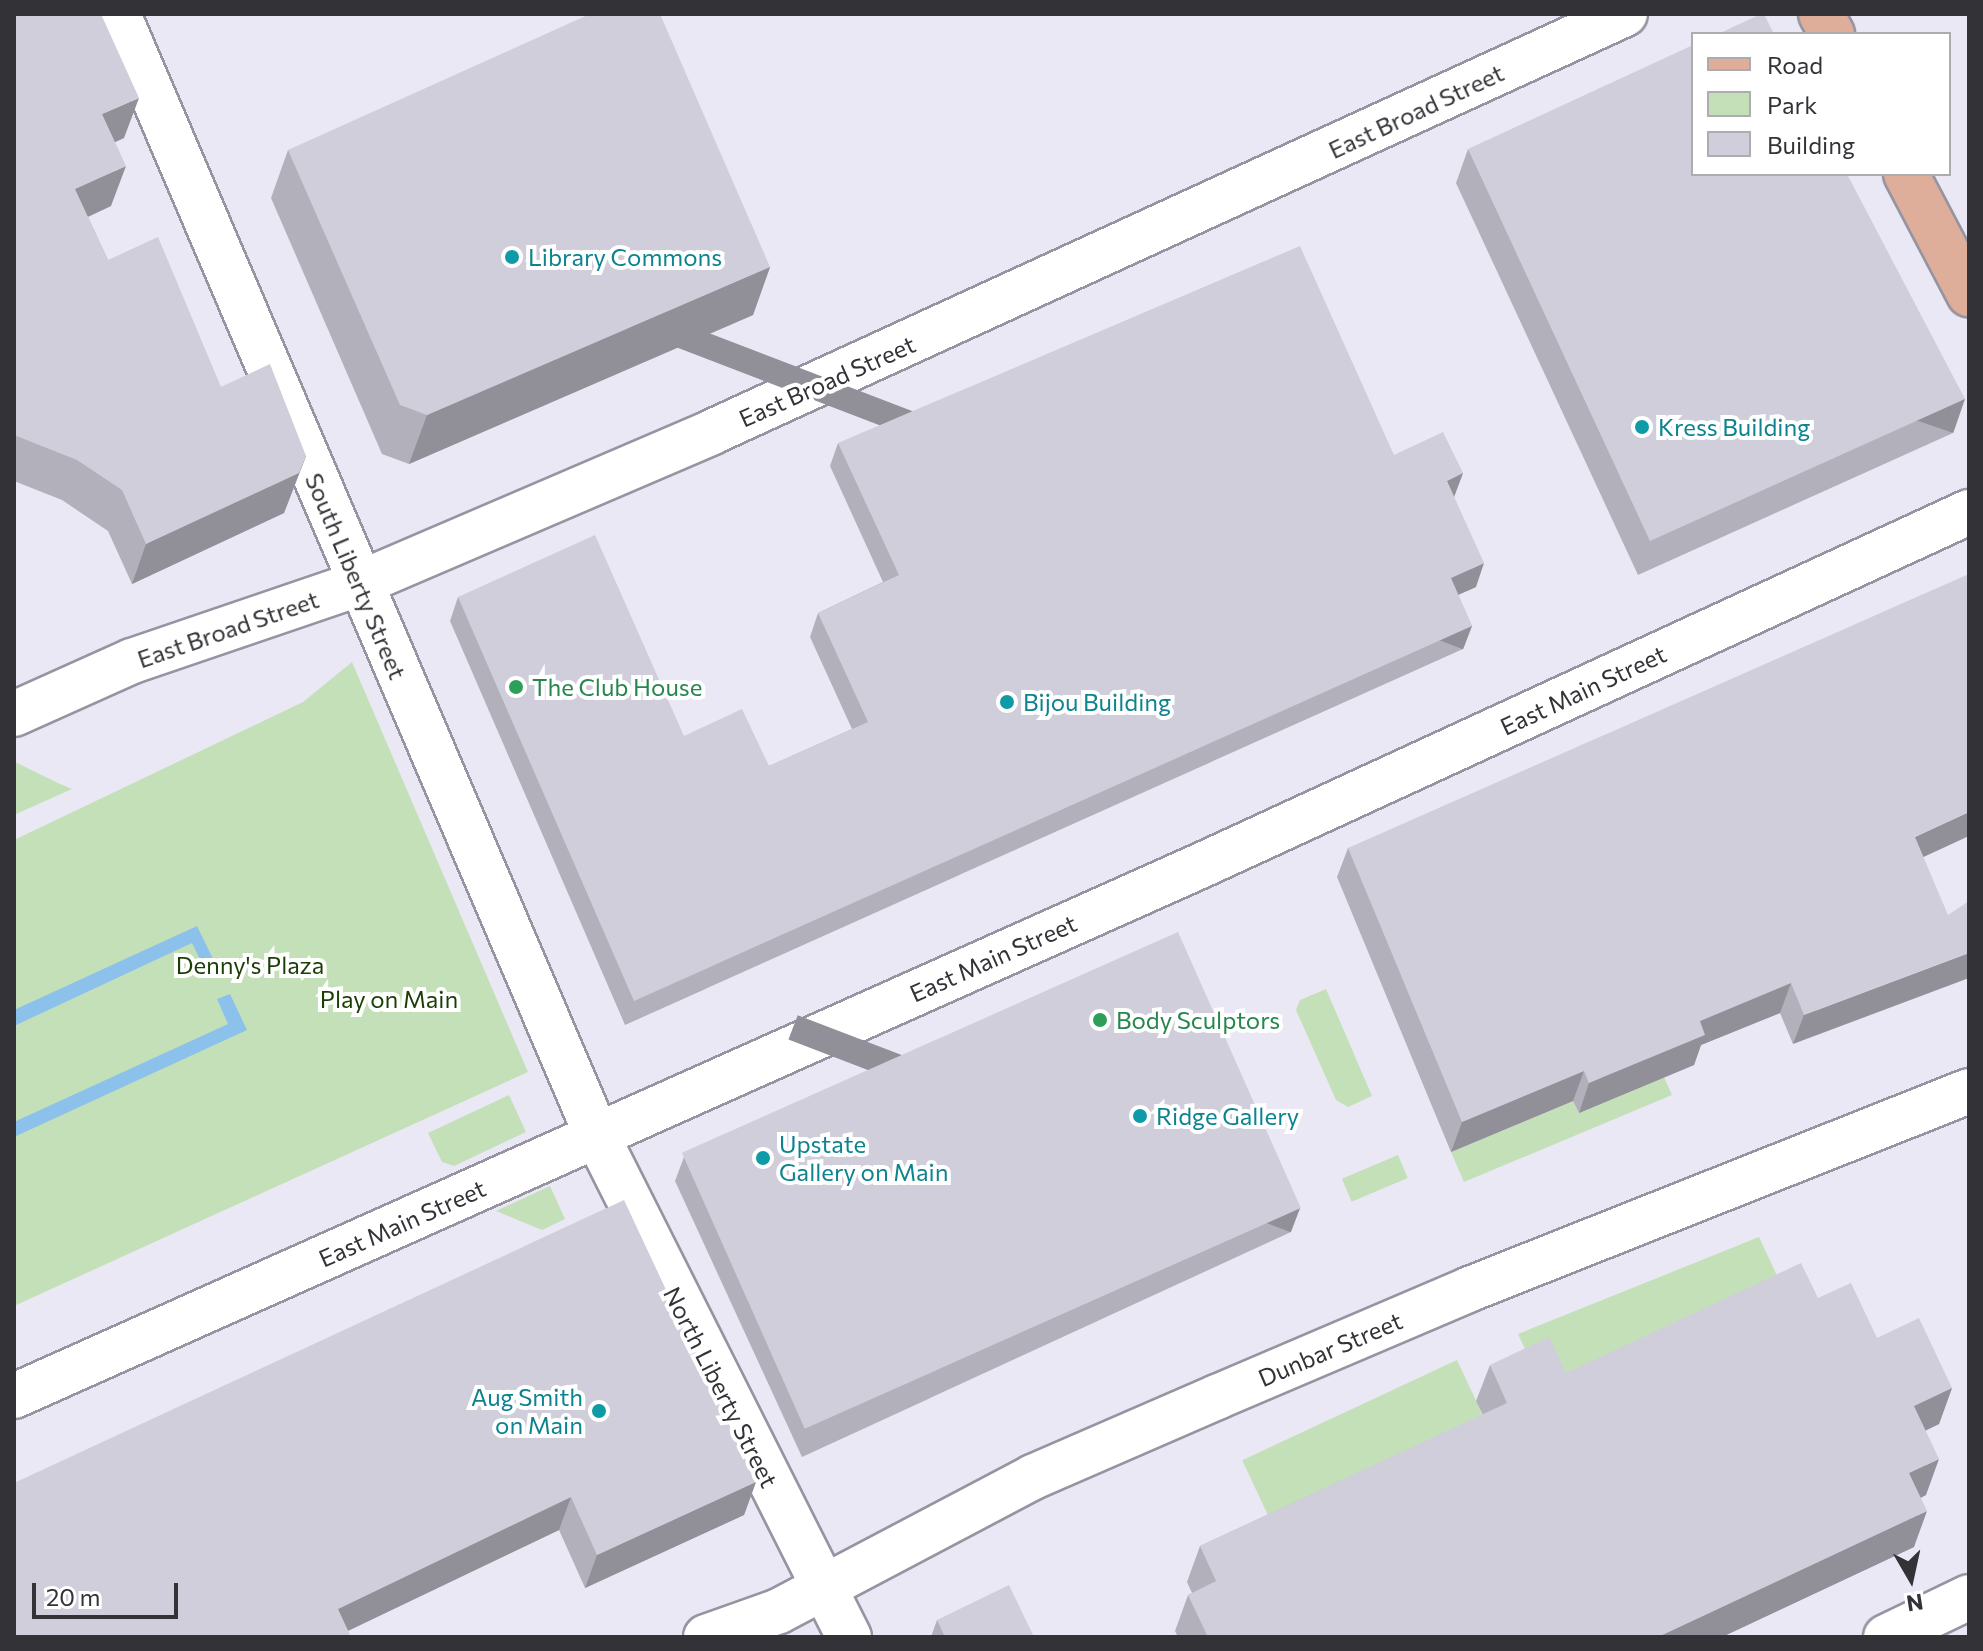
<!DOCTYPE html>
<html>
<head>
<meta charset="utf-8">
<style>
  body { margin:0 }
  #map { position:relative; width:1983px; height:1651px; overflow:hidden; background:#eae8f5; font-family:Commissioner,sans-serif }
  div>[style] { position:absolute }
  .green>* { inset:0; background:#c4e0b8; transform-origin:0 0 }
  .water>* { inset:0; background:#8bc1ea }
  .roads { filter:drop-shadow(2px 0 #9594a0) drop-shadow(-2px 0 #9594a0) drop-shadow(0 2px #9594a0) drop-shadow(0 -2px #9594a0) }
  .minor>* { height:44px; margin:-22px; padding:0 22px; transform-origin:22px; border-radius:22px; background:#fff }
  .major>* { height:44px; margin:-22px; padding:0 22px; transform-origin:22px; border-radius:22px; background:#deae9a }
  .wall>* { inset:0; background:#b2b1bb }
  .shaded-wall>* { inset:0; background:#919099; transform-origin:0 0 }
  .building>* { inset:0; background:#cfceda; transform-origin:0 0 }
  .dots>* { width:22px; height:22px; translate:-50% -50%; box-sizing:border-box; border:4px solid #fff; border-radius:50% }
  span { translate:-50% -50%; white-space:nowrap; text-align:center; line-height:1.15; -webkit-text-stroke:8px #fff; paint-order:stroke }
  .street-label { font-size:24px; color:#333237 }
  .culture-label { font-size:24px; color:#0d838f }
  .left { translate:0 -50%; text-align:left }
  .right { translate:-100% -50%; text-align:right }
  .leisure-label { font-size:24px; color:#27864d }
  .park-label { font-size:24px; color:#1b3d06 }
  .frame { position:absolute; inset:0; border:16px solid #333237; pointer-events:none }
  .legend { position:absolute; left:1691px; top:32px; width:260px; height:144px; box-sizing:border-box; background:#fff; border:2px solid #adadaf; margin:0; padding:10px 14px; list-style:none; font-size:24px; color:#333237 }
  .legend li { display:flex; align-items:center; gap:16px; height:40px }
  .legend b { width:40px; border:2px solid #adadaf }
  .north { position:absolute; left:1871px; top:1539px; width:80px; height:80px; -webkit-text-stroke:6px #fff; paint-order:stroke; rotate:171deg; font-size:22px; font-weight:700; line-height:32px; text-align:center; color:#333237 }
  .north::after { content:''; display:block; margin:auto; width:28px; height:36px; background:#333237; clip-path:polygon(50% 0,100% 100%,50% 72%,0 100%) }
  .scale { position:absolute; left:32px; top:1583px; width:146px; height:36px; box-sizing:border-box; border:4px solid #333237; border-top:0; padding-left:10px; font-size:24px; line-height:28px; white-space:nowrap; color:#333237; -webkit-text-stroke:6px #fff; paint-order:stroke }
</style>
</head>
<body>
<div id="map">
  <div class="green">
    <div style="clip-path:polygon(352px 662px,528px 1072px,14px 1306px,14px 840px,303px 702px)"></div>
    <div style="clip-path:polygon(15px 762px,60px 784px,72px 789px,14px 815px)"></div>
    <div style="clip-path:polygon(1326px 989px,1372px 1096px,1348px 1107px,1336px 1100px,1296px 1010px,1300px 1000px)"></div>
    <div style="clip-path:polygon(1664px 1077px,1672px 1095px,1464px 1182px,1451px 1152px,1573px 1101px,1579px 1113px)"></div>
    <div style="clip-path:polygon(509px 1095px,526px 1132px,454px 1166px,442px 1162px,428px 1133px)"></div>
    <div style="left:1398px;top:1155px;width:25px;height:61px;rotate:67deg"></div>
    <div style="clip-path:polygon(550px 1186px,565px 1219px,542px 1230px,496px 1211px)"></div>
    <div style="clip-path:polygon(1759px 1237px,1788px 1299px,1553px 1409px,1518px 1334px)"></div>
    <div style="left:1457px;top:1360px;width:87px;height:237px;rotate:65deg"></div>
  </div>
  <div class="water">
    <div style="clip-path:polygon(197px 926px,215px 963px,204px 968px,192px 943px,14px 1026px,14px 1010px)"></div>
    <div style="clip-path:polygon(230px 994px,247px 1030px,14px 1137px,14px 1122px,228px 1024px,217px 999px)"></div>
  </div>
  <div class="roads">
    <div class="minor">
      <div style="left:118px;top:14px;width:1220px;rotate:66.88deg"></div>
      <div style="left:597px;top:1136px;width:561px;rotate:63.3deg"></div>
      <div style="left:14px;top:714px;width:129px;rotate:-24.2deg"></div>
      <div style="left:132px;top:661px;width:239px;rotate:-18.8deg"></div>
      <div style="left:358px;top:584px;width:385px;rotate:-23.2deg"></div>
      <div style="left:712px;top:432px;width:1004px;rotate:-24.6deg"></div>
      <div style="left:14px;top:1396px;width:1299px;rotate:-24.08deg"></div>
      <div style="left:1200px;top:866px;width:847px;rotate:-24.72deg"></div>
      <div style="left:706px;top:1637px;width:77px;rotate:-19.6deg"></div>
      <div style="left:779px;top:1611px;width:287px;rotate:-27.8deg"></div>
      <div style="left:1033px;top:1477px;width:201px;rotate:-23.5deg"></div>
      <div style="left:1217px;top:1397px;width:275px;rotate:-23.1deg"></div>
      <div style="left:1470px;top:1289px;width:537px;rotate:-21.64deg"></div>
      <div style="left:1886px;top:1637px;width:92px;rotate:-25.7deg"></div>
    </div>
    <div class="major">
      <div style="left:1821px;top:14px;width:23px;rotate:61deg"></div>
      <div style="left:1906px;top:174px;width:136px;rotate:62.3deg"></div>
    </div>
  </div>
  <div class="wall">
    <div style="clip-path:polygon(14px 14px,124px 138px,115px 142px,111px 206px,88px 217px,108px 260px,221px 387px,306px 456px,284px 513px,132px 584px,108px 531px,62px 500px,14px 481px)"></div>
    <div style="clip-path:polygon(1468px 149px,1953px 433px,1638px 575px,1456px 183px)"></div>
    <div style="clip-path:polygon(288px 150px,770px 267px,753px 315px,409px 464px,382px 454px,271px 198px)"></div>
    <div style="clip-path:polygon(838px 443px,1394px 455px,1463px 473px,1454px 497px,1476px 587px,1458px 595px,1472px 626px,1463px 649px,625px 1025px,450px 621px,458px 597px,684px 736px,769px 766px,852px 729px,810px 637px,818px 613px,883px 582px,830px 466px)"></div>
    <div style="clip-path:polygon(1348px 848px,1923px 857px,1793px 1044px,1780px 1013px,1701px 1045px,1694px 1065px,1579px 1113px,1573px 1101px,1451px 1152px,1337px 877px)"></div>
    <div style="clip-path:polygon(684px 1157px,1300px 1208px,1291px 1232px,802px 1457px,675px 1181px)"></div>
    <div style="clip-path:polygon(1818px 1298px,1952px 1388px,1939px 1424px,1925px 1431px,1926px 1495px,1921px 1498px,1914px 1547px,1722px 1637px,1178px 1637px,1175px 1631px,1188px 1595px,1192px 1593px,1187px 1582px,1200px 1546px,1483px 1415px,1476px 1401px,1490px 1365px,1566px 1373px)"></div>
    <div style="clip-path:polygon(756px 1482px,744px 1515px,585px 1588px,559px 1530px,348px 1631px,14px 1483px)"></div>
    <div style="clip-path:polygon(937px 1620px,1034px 1637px,931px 1637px)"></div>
  </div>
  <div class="shaded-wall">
    <div style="clip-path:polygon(139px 98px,124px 138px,87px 155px,102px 114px)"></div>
    <div style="clip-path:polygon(126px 166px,111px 206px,61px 229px,75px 189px)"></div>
    <div style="clip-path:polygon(770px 267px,753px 315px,409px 464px,427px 415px)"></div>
    <div style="left:1965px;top:399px;width:36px;height:346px;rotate:109deg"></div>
    <div style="clip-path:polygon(306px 456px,284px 513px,132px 584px,146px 544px)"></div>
    <div style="clip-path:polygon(1463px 473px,1454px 497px,1447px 481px)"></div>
    <div style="clip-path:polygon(1484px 563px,1476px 587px,1442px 602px,1451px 578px)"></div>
    <div style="left:1472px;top:626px;width:25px;height:918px;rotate:111deg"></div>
    <div style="clip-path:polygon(1969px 812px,1969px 836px,1904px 866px,1915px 837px)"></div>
    <div style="clip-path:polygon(1969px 953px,1969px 978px,1793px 1044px,1804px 1015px)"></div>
    <div style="clip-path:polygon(1791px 983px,1780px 1013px,1701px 1045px,1694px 1065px,1579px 1113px,1589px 1083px,1700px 1021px)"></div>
    <div style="clip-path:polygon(1584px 1071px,1573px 1101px,1451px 1152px,1462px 1122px)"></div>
    <div style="left:1300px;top:1208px;width:26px;height:538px;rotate:111deg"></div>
    <div style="clip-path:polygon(1952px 1388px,1939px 1424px,1901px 1442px,1914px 1406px)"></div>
    <div style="clip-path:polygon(1939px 1459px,1926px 1495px,1896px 1509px,1909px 1473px)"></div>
    <div style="clip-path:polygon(756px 1482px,744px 1515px,585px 1588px,597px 1555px)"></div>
    <div style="clip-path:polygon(571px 1497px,559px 1530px,335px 1637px,338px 1609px)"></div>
    <div style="clip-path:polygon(1927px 1511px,1914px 1547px,1722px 1637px,1658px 1637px)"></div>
  </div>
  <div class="building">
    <div style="clip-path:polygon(14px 14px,101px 14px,139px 98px,102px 114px,126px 166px,75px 189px,108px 260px,158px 237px,221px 387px,270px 364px,306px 456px,299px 473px,146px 544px,122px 490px,77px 460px,14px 435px)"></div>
    <div style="clip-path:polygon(590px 14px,660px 14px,770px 267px,427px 415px,400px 405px,288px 150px)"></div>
    <div style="clip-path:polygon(1761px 14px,1764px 14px,1774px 34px,1718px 34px)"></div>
    <div style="clip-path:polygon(1693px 45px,1693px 174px,1847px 174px,1965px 399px,1650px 541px,1468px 149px)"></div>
    <div style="clip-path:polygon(1300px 246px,1394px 455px,1443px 432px,1463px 473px,1447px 481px,1484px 563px,1451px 578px,1472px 626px,634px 1001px,458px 597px,595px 535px,684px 736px,742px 709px,769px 766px,868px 722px,818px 613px,899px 575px,838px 443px)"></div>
    <div style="clip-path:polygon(1969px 574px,1969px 812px,1915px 837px,1948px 915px,1969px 901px,1969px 953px,1804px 1015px,1791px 983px,1700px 1021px,1705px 1035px,1589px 1083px,1584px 1071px,1462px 1122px,1348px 848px)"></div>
    <div style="left:1178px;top:932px;width:302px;height:543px;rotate:66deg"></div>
    <div style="clip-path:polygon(624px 1200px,756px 1482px,597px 1555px,571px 1497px,338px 1609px,351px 1637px,14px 1637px,14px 1483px)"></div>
    <div style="clip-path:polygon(1801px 1263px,1818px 1298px,1851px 1283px,1877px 1338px,1919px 1318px,1952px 1388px,1914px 1406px,1939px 1459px,1909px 1473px,1927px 1511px,1658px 1637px,1208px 1637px,1188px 1595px,1216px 1581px,1200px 1546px,1507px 1403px,1490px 1365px,1549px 1337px,1566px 1373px)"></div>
    <div style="clip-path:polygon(1009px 1585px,1034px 1637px,945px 1637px,937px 1620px)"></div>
  </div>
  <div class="dots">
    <div style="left:512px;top:257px;background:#0f9aa8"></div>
    <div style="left:1642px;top:427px;background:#0f9aa8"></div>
    <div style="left:516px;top:687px;background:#2e9e5b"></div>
    <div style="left:1007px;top:702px;background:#0f9aa8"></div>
    <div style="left:1100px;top:1020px;background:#2e9e5b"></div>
    <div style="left:1140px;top:1116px;background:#0f9aa8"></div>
    <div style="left:763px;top:1158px;background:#0f9aa8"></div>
    <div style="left:599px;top:1411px;background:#0f9aa8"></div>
  </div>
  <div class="street-label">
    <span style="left:1416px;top:111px;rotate:-25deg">East Broad Street</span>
    <span style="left:827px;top:381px;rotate:-24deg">East Broad Street</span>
    <span style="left:356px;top:576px;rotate:67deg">South Liberty Street</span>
    <span style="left:228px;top:629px;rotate:-19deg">East Broad Street</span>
    <span style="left:1583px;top:690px;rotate:-25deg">East Main Street</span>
    <span style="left:993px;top:958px;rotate:-24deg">East Main Street</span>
    <span style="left:402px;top:1223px;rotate:-24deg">East Main Street</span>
    <span style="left:1330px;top:1349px;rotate:-23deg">Dunbar Street</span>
    <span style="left:721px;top:1387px;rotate:63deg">North Liberty Street</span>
  </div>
  <div class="culture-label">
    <span class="left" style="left:528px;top:257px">Library Commons</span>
    <span class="left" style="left:1658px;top:427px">Kress Building</span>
    <span class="left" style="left:1023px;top:702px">Bijou Building</span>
    <span class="left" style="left:1156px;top:1116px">Ridge Gallery</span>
    <span class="left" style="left:779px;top:1158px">Upstate<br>Gallery on Main</span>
    <span class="right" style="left:583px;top:1411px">Aug Smith<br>on Main</span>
  </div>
  <div class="leisure-label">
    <span class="left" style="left:532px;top:687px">The Club House</span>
    <span class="left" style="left:1116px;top:1020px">Body Sculptors</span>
  </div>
  <div class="park-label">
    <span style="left:250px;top:965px">Denny's Plaza</span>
    <span style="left:389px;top:999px">Play on Main</span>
  </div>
  <div class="frame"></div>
  <ul class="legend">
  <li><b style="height:10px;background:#deae9a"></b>Road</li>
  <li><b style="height:22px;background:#c4e0b8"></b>Park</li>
  <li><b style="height:22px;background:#cfceda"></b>Building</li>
  </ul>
  <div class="north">N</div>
  <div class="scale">20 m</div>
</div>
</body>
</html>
